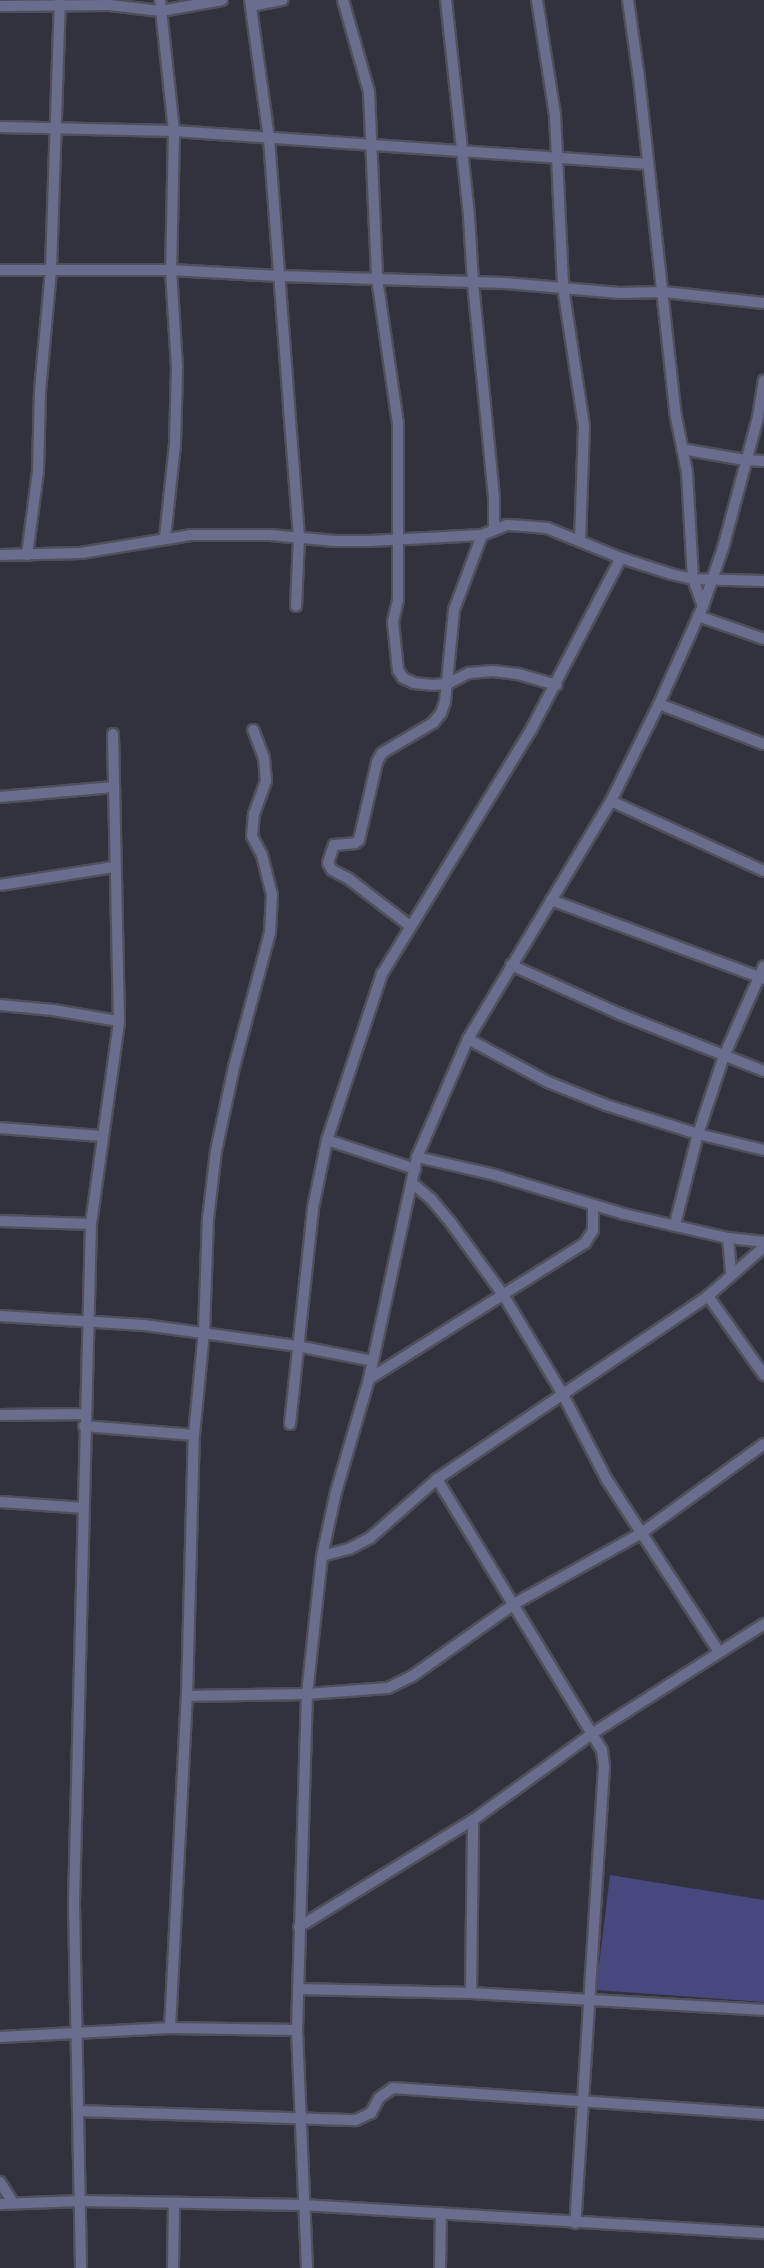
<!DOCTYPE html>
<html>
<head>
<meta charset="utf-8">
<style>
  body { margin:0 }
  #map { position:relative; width:764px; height:2268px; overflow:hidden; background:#31323d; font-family:Manrope,sans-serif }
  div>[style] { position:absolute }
  .green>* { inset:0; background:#47487e }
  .roads { filter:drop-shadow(2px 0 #4f505b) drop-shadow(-2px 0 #4f505b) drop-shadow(0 2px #4f505b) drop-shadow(0 -2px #4f505b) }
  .street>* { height:10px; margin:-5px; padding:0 5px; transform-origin:5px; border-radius:5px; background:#6b6d8e }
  span { translate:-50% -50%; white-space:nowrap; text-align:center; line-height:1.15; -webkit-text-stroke:6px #1a1a1f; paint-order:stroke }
</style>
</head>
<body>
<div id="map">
  <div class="green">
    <div style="clip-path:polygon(610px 1875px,764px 1900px,764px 2002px,596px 1990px)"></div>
  </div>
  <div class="roads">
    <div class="street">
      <div style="left:160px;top:0;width:132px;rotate:83.9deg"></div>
      <div style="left:174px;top:131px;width:139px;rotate:91.2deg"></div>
      <div style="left:171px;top:270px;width:97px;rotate:86.5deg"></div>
      <div style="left:177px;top:367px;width:77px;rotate:91.5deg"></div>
      <div style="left:175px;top:444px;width:95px;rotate:96.1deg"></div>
      <div style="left:250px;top:0;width:140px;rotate:82.2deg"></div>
      <div style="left:269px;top:139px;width:269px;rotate:85.7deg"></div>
      <div style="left:289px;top:407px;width:131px;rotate:85.6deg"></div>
      <div style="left:299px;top:538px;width:68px;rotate:92.5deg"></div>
      <div style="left:343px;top:0;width:96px;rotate:74.2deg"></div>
      <div style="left:369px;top:92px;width:186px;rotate:87.5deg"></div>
      <div style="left:377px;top:278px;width:147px;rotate:81.8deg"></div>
      <div style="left:398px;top:423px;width:177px;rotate:90deg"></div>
      <div style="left:398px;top:600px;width:23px;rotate:103deg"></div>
      <div style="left:393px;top:622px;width:48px;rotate:84.1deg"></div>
      <div style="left:398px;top:670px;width:9px;rotate:58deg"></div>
      <div style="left:403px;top:678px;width:12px;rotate:24deg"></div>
      <div style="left:414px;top:683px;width:18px;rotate:6deg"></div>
      <div style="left:432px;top:685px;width:15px;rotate:-4deg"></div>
      <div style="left:447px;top:684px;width:25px;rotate:-27deg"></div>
      <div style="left:469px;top:673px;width:24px;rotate:-5deg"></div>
      <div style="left:493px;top:671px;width:25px;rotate:7deg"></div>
      <div style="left:518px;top:674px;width:40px;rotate:16deg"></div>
      <div style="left:446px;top:0;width:218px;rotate:83.9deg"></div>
      <div style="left:469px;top:217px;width:66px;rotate:86.5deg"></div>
      <div style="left:473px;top:283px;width:216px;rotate:84.4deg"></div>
      <div style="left:494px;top:498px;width:32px;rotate:90deg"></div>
      <div style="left:537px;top:0;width:116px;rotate:81.1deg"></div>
      <div style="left:555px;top:115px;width:172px;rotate:87.3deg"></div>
      <div style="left:563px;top:287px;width:141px;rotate:81.4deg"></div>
      <div style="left:584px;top:426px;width:115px;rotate:92deg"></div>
      <div style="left:628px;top:0;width:79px;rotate:82deg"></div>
      <div style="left:639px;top:78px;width:341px;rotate:83.8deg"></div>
      <div style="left:676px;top:417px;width:56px;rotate:78.7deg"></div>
      <div style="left:687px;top:472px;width:107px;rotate:86.8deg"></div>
      <div style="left:693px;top:579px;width:29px;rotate:70deg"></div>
      <div style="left:0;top:6px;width:109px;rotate:-0.5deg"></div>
      <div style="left:109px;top:5px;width:52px;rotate:6.6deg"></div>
      <div style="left:161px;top:11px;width:62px;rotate:-10.2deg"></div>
      <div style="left:251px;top:6px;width:32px;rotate:-11deg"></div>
      <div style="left:0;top:127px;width:174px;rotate:1.3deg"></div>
      <div style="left:174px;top:131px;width:474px;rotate:4deg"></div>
      <div style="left:0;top:270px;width:171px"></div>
      <div style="left:171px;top:270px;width:108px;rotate:3.2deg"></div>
      <div style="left:279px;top:276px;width:226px;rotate:1.8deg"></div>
      <div style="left:505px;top:283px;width:115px;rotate:5deg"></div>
      <div style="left:620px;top:293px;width:44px;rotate:-1.3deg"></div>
      <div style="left:664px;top:292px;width:101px;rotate:6.3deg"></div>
      <div style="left:682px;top:449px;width:64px;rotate:9.9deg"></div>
      <div style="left:745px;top:460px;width:19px;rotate:3deg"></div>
      <div style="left:0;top:555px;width:81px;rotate:-1.4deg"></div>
      <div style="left:81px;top:553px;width:111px;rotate:-9.3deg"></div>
      <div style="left:191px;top:535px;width:79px"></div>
      <div style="left:270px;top:535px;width:65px;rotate:5.3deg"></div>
      <div style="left:335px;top:541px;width:35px"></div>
      <div style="left:370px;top:541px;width:112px;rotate:-3.1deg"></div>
      <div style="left:482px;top:535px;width:27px;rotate:-22deg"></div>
      <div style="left:507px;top:525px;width:17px;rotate:3deg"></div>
      <div style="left:524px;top:526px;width:23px;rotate:5deg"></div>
      <div style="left:547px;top:528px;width:80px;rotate:22.1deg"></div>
      <div style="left:621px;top:558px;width:52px;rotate:17.7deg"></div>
      <div style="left:671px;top:574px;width:23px;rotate:13deg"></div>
      <div style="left:693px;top:579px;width:71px;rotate:1.6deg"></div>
      <div style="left:27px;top:555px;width:84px;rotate:-82.5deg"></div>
      <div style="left:38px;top:472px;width:81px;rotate:-88.6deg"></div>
      <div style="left:40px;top:391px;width:122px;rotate:-84.8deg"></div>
      <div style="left:51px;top:269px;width:269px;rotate:-88.1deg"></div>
      <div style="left:698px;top:616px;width:70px;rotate:19.2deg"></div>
      <div style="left:659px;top:704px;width:112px;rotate:20.9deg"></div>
      <div style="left:0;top:797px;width:114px;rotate:-5deg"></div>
      <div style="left:611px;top:801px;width:168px;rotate:24.6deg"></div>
      <div style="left:0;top:885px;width:115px;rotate:-9deg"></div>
      <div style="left:551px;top:900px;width:227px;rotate:20.3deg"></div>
      <div style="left:410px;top:926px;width:77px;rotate:-142.4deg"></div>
      <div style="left:349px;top:879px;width:19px;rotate:-152deg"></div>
      <div style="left:332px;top:870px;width:8px;rotate:-120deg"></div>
      <div style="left:328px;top:863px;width:19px;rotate:-72deg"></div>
      <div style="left:334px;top:845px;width:21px;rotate:-5deg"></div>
      <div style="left:355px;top:843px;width:5px;rotate:-37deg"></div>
      <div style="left:359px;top:840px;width:80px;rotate:-77deg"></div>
      <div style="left:377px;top:762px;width:10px;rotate:-61deg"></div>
      <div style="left:382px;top:753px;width:59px;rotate:-30.5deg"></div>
      <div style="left:433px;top:723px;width:13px;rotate:-51deg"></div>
      <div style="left:441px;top:713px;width:12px;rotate:-70deg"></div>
      <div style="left:445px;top:702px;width:92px;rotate:-84.4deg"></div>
      <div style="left:454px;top:610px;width:80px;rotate:-69.5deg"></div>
      <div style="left:511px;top:965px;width:120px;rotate:24.2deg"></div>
      <div style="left:620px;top:1014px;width:155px;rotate:21.6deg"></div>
      <div style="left:0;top:1005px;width:53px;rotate:5.4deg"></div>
      <div style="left:53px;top:1010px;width:67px;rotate:9.5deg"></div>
      <div style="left:468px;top:1039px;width:91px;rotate:28.3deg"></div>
      <div style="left:548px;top:1082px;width:62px;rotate:21.6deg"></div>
      <div style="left:606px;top:1105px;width:96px;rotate:17.5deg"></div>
      <div style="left:698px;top:1134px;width:68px;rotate:13.6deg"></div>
      <div style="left:0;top:1128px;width:101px;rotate:4.5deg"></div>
      <div style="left:327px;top:1140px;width:93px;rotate:18.2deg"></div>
      <div style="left:417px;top:1157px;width:80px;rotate:13deg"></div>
      <div style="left:495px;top:1175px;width:135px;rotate:16.8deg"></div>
      <div style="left:624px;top:1214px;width:107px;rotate:13deg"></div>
      <div style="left:728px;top:1238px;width:36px;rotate:6deg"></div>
      <div style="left:412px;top:1183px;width:25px;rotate:40deg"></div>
      <div style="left:431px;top:1199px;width:31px;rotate:50deg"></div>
      <div style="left:451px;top:1223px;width:90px;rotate:54deg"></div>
      <div style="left:504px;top:1296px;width:113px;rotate:59.1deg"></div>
      <div style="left:562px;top:1393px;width:98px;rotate:62.7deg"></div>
      <div style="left:607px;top:1480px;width:205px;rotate:56.9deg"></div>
      <div style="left:0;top:1221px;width:91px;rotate:1.9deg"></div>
      <div style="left:675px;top:1224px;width:93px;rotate:-75.7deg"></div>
      <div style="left:698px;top:1134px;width:82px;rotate:-71.6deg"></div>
      <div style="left:724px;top:1056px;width:98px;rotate:-66deg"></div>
      <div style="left:728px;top:1238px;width:36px;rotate:85deg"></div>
      <div style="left:708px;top:1296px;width:97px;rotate:54.7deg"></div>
      <div style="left:0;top:1316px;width:144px;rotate:3.6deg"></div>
      <div style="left:144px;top:1325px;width:154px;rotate:7.8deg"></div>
      <div style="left:297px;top:1346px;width:77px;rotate:11.2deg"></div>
      <div style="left:369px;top:1379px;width:255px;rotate:-32.2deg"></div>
      <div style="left:585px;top:1243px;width:15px;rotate:-58deg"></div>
      <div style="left:593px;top:1230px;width:25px;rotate:-90deg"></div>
      <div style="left:0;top:1415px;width:86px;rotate:-0.7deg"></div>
      <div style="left:290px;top:1424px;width:217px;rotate:-83.9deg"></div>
      <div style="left:313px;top:1208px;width:69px;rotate:-78.4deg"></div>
      <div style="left:327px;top:1140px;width:175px;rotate:-71.7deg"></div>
      <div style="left:382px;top:974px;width:288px;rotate:-58.6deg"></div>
      <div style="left:532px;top:728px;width:192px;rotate:-62.4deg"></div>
      <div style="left:84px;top:1426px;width:110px;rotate:4.7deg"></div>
      <div style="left:437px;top:1479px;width:317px;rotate:58.7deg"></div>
      <div style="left:602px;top:1750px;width:17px;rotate:83deg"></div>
      <div style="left:604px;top:1767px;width:457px;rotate:93.6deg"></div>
      <div style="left:0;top:1502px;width:83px;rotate:4.1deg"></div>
      <div style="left:322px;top:1556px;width:28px;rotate:-15deg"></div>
      <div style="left:349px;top:1549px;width:24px;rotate:-28deg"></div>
      <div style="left:370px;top:1538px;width:89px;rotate:-41.4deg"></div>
      <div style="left:437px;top:1479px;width:327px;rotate:-34deg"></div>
      <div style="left:708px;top:1296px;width:74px;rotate:-41.2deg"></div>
      <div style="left:187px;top:1696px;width:120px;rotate:-1deg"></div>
      <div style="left:307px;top:1694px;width:81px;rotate:-4.2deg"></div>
      <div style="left:388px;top:1688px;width:25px;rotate:-26deg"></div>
      <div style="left:411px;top:1677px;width:126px;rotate:-35.3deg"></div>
      <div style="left:514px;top:1604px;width:144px;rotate:-29.1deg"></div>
      <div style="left:640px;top:1534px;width:153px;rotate:-36deg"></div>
      <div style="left:299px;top:1927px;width:204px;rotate:-31.6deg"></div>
      <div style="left:473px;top:1820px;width:148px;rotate:-35.9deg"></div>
      <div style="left:593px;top:1733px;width:203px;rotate:-32.5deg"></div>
      <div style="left:298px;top:1989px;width:173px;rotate:1.3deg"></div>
      <div style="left:471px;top:1993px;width:293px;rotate:3.3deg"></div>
      <div style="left:471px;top:1993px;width:173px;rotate:-89.3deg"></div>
      <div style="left:170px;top:2028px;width:332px;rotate:-87.1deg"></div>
      <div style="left:187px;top:1696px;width:261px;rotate:-88.5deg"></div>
      <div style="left:194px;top:1435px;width:103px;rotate:-84.5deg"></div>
      <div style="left:204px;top:1332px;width:113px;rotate:-88deg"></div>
      <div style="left:208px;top:1219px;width:68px;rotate:-83.3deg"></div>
      <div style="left:216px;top:1151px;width:86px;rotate:-77.9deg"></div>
      <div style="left:234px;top:1067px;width:139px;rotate:-75deg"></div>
      <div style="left:270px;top:933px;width:38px;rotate:-87deg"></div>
      <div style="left:272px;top:895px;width:41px;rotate:-104deg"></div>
      <div style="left:262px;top:855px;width:21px;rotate:-118deg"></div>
      <div style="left:252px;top:836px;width:22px;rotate:-85deg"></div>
      <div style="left:254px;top:814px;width:35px;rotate:-70deg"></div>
      <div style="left:266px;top:781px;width:23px;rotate:-95deg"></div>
      <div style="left:264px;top:758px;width:30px;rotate:-111deg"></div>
      <div style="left:0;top:2037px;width:170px;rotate:-3deg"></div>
      <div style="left:170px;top:2028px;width:127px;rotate:0.9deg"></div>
      <div style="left:79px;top:2111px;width:277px;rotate:1.9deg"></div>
      <div style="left:356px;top:2120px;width:17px;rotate:-25deg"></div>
      <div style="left:371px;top:2113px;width:17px;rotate:-62deg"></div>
      <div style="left:379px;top:2098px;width:17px;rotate:-36deg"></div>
      <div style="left:393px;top:2088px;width:372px;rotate:4deg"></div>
      <div style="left:0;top:2182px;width:25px;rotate:58deg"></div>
      <div style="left:0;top:2204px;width:81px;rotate:-2.1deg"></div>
      <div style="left:81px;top:2201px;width:223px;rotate:1deg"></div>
      <div style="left:304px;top:2205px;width:461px;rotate:3.5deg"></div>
      <div style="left:81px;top:2268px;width:365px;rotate:-91.1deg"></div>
      <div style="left:74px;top:1903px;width:679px;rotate:-88.57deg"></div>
      <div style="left:91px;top:1224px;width:205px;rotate:-82.1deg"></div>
      <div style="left:119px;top:1021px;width:287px;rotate:-91.2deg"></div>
      <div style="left:173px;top:2268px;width:65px;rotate:-89.1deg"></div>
      <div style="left:307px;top:2268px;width:238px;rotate:-92.4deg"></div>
      <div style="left:297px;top:2030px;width:336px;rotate:-88.3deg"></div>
      <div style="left:307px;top:1694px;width:139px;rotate:-83.8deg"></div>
      <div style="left:322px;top:1556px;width:66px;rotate:-77.7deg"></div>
      <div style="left:336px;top:1492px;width:118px;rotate:-73.7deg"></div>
      <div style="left:369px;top:1379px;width:227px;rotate:-77.8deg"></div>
      <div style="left:417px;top:1157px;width:129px;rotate:-66.6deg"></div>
      <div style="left:468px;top:1039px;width:278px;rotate:-59deg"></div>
      <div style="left:611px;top:801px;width:108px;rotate:-63.7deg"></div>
      <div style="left:659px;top:704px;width:107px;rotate:-65.8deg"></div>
      <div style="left:703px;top:606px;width:61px;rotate:-71deg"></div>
      <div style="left:723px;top:548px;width:136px;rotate:-75deg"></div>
      <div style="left:758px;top:417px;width:37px;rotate:-81deg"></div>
      <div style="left:440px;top:2268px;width:55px;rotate:-89deg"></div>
    </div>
  </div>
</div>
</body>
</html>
